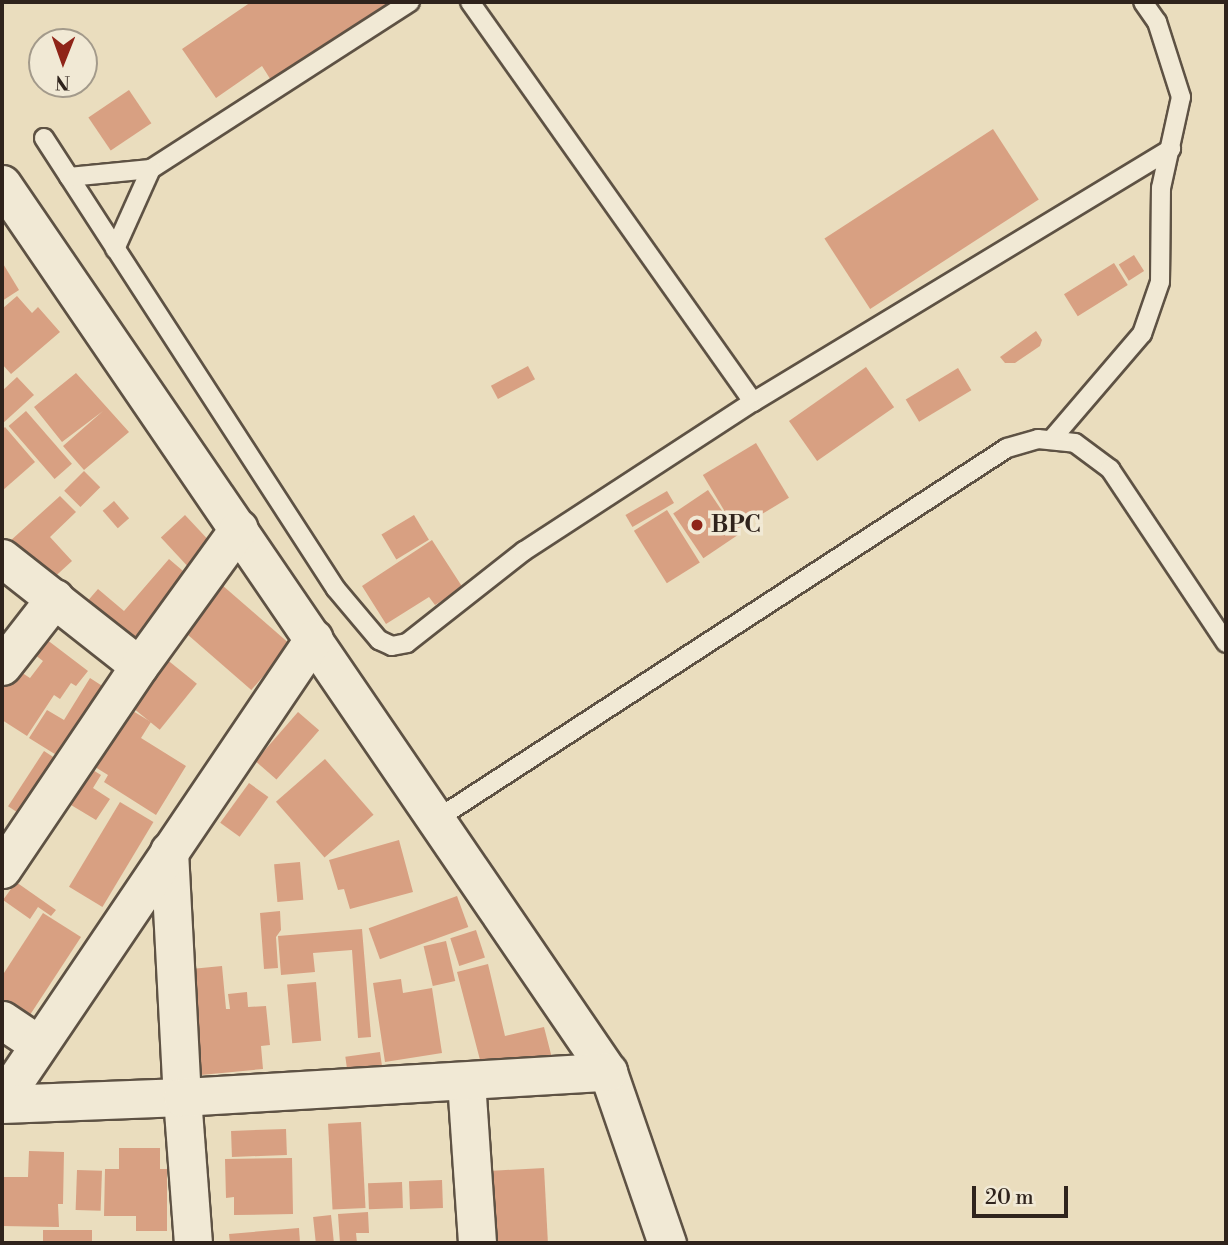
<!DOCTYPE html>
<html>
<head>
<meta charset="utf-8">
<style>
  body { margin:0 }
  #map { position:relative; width:1228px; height:1245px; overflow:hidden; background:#eaddbe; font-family:"Libre Bodoni",serif }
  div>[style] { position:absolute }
  .building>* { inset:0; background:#d8a082; transform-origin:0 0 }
  .roads { filter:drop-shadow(2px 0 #5e5244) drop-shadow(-2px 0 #5e5244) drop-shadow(0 2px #5e5244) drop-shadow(0 -2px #5e5244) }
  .lane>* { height:18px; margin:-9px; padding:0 9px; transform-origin:9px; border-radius:9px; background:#f1e9d5 }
  .street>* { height:37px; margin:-18.5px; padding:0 18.5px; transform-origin:18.5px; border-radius:18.5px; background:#f1e9d5 }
  .dots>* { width:19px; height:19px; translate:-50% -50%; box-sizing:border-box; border:4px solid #f1e9d5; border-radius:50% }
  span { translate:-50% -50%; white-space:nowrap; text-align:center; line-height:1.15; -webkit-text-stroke:7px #f1e9d5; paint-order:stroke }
  .poi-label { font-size:23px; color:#2f231c; font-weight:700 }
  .left { translate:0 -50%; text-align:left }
  .frame { position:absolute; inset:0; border:4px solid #2f231c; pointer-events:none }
  .north { position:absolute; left:28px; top:28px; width:70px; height:70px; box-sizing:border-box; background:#f1e9d5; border:2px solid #a39a8b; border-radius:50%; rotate:181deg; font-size:19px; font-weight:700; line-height:28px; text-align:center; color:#2f231c }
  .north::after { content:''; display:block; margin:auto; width:24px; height:32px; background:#8f2418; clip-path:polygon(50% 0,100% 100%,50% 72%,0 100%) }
  .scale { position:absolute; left:972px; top:1186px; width:96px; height:32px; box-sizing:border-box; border:4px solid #2f231c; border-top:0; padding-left:9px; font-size:21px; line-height:24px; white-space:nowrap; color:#2f231c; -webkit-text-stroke:5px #f1e9d5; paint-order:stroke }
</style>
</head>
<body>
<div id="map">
  <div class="building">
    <div style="clip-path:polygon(251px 2px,397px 2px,274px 85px,262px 66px,216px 98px,182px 49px)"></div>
    <div style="left:129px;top:90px;width:40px;height:49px;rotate:56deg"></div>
    <div style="left:993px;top:129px;width:84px;height:201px;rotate:57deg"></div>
    <div style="left:1134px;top:255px;width:19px;height:18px;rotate:58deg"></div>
    <div style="clip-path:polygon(2px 262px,19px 290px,2px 301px)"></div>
    <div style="left:1114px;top:263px;width:26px;height:59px;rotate:58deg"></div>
    <div style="clip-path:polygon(17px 296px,32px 313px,38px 307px,60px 332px,11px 374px,2px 364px,2px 309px)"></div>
    <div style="clip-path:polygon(1036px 331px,1042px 340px,1040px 346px,1015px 363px,1005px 363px,1000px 357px)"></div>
    <div style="left:528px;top:366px;width:15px;height:42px;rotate:62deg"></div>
    <div style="left:866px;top:367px;width:49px;height:94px;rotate:55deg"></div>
    <div style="left:958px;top:368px;width:26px;height:61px;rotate:59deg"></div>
    <div style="clip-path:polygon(76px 373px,129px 432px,84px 470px,63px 446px,103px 411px,62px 442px,34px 407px)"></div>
    <div style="clip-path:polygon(17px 377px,34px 395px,2px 424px,2px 391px)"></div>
    <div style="left:26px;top:411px;width:70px;height:23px;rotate:49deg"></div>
    <div style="clip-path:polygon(5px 427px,35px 462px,2px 491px,2px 430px)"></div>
    <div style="left:756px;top:443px;width:64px;height:62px;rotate:59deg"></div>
    <div style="left:84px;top:471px;width:23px;height:28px;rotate:45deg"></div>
    <div style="left:708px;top:490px;width:54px;height:42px;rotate:56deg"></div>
    <div style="left:667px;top:491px;width:14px;height:48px;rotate:60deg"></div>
    <div style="clip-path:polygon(60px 496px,76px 512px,50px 537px,72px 561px,48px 583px,9px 542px)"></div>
    <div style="left:114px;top:501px;width:23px;height:15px;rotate:49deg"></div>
    <div style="left:667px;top:510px;width:62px;height:39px;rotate:58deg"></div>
    <div style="left:185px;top:515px;width:47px;height:33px;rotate:47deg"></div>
    <div style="left:414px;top:515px;width:29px;height:38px;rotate:59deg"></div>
    <div style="clip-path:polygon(432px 540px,463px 588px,435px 605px,429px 597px,386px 624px,362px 586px)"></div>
    <div style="clip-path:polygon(169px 559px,196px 582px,138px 649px,85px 604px,98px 589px,124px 611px)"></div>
    <div style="left:222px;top:585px;width:91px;height:60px;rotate:41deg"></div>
    <div style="clip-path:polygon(42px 636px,88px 671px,76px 686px,71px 683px,60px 699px,54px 695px,27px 736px,2px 720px,2px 678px,10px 665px,30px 678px,43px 661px,30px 651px)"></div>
    <div style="left:165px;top:658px;width:41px;height:59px;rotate:39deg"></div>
    <div style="clip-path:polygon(90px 678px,110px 691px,66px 761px,29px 738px,47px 710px,64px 720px)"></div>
    <div style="clip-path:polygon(123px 705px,151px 722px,141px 738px,186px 766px,156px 815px,104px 782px,108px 775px,87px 762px)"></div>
    <div style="left:298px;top:712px;width:28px;height:65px;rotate:41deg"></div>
    <div style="left:44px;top:751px;width:24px;height:66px;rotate:33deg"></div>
    <div style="left:325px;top:759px;width:74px;height:65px;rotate:49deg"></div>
    <div style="clip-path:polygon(83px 764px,101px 775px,93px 788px,110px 799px,96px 820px,61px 799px)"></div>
    <div style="left:249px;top:783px;width:24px;height:49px;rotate:36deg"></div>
    <div style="left:120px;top:802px;width:39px;height:99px;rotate:31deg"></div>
    <div style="clip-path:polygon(399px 840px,413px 892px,350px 909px,344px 889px,338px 890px,329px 860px)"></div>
    <div style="left:300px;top:862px;width:38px;height:26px;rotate:85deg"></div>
    <div style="clip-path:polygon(16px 882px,56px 910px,51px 916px,38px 907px,30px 919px,3px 900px)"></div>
    <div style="left:457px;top:896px;width:33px;height:94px;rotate:70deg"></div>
    <div style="clip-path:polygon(280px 911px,281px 930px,276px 937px,278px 968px,264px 969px,260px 913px)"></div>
    <div style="clip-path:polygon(43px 913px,81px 937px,26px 1021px,2px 1006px,2px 976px)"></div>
    <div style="clip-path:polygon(362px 929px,371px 1037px,358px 1038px,352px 950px,313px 953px,315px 972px,281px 975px,278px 936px)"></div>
    <div style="left:476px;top:930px;width:29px;height:27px;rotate:72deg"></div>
    <div style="left:446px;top:941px;width:41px;height:23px;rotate:77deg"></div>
    <div style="clip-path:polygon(488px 964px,505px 1036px,544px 1027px,553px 1062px,485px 1079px,457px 972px)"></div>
    <div style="clip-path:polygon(222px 966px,226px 1009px,230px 1009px,228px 994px,247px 992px,248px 1007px,266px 1006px,270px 1045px,261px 1046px,263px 1069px,201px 1075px,191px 969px)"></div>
    <div style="clip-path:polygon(401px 979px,403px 993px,432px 988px,442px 1053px,385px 1062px,373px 983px)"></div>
    <div style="left:316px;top:982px;width:59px;height:29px;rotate:85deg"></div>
    <div style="left:380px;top:1052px;width:28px;height:35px;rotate:82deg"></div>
    <div style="left:361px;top:1122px;width:86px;height:33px;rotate:87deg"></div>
    <div style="left:286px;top:1129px;width:26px;height:55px;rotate:88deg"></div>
    <div style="clip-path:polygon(119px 1148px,160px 1148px,160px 1169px,167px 1169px,167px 1231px,136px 1231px,136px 1216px,104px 1216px,105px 1169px,119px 1169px)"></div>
    <div style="clip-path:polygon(29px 1151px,64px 1152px,63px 1204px,58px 1204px,59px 1227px,2px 1226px,2px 1177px,28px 1177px)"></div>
    <div style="clip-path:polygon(292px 1158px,293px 1214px,234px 1215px,234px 1197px,226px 1198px,225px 1159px)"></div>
    <div style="left:544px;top:1168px;width:75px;height:51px;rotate:87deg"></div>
    <div style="left:77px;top:1170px;width:25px;height:40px;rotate:2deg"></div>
    <div style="left:442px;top:1180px;width:28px;height:33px;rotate:88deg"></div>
    <div style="left:402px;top:1182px;width:26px;height:34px;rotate:88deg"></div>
    <div style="clip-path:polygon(368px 1212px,369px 1233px,356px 1233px,357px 1243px,340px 1243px,338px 1214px)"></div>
    <div style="left:331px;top:1215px;width:28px;height:18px;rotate:84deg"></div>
    <div style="clip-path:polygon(299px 1228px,300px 1243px,230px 1243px,229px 1234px)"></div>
    <div style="left:43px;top:1230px;width:49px;height:13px"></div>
  </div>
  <div class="roads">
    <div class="lane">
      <div style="left:470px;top:2px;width:490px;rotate:54.7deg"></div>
      <div style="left:44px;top:138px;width:537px;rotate:57.08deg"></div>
      <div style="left:336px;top:589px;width:67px;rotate:49.9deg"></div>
      <div style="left:379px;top:640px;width:14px;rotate:25deg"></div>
      <div style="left:392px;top:646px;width:15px;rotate:-11deg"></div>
      <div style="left:407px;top:643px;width:149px;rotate:-38.2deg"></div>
      <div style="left:524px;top:551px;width:273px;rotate:-33.1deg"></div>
      <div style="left:753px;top:402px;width:489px;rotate:-31.2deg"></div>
      <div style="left:69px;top:177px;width:82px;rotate:-5.6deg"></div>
      <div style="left:151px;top:169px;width:308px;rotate:-32.8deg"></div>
      <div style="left:115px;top:249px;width:88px;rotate:-65.8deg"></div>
      <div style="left:1051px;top:440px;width:140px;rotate:-49.4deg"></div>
      <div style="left:1142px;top:334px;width:55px;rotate:-70.9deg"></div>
      <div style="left:1160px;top:282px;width:94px;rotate:-89.4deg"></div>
      <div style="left:1161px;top:188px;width:93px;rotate:-77.6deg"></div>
      <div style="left:1181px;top:97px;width:79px;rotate:-107.7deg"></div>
      <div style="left:1157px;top:22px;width:24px;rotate:-125deg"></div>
      <div style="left:437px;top:819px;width:680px;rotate:-33.06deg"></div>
      <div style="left:1007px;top:448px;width:32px;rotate:-16deg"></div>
      <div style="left:1038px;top:439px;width:37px;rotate:6deg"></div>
      <div style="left:1075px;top:443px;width:44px;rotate:36.6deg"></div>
      <div style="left:1110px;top:469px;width:209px;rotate:56.3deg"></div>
    </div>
    <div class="street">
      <div style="left:2px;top:184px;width:1075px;rotate:55.69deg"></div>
      <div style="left:608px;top:1072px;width:181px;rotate:71deg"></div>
      <div style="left:2px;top:558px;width:174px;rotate:38.2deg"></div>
      <div style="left:2px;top:666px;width:86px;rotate:-52.1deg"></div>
      <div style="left:169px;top:851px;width:246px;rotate:87deg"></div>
      <div style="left:182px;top:1097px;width:146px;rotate:85.7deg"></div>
      <div style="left:2px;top:869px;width:245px;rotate:-56deg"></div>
      <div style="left:139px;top:666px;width:170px;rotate:-54.1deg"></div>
      <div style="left:2px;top:1020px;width:43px;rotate:33.7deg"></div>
      <div style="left:466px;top:1081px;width:162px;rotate:86.1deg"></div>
      <div style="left:2px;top:1100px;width:557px;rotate:-55.97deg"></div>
      <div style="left:2px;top:1104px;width:180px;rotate:-2.2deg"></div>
      <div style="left:182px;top:1097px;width:427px;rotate:-3.4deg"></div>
    </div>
  </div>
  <div class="dots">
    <div style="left:697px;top:525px;background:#8f2418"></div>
  </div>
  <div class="poi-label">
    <span class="left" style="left:711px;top:525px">BPC</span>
  </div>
  <div class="frame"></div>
  <div class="north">N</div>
  <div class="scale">20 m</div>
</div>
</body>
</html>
